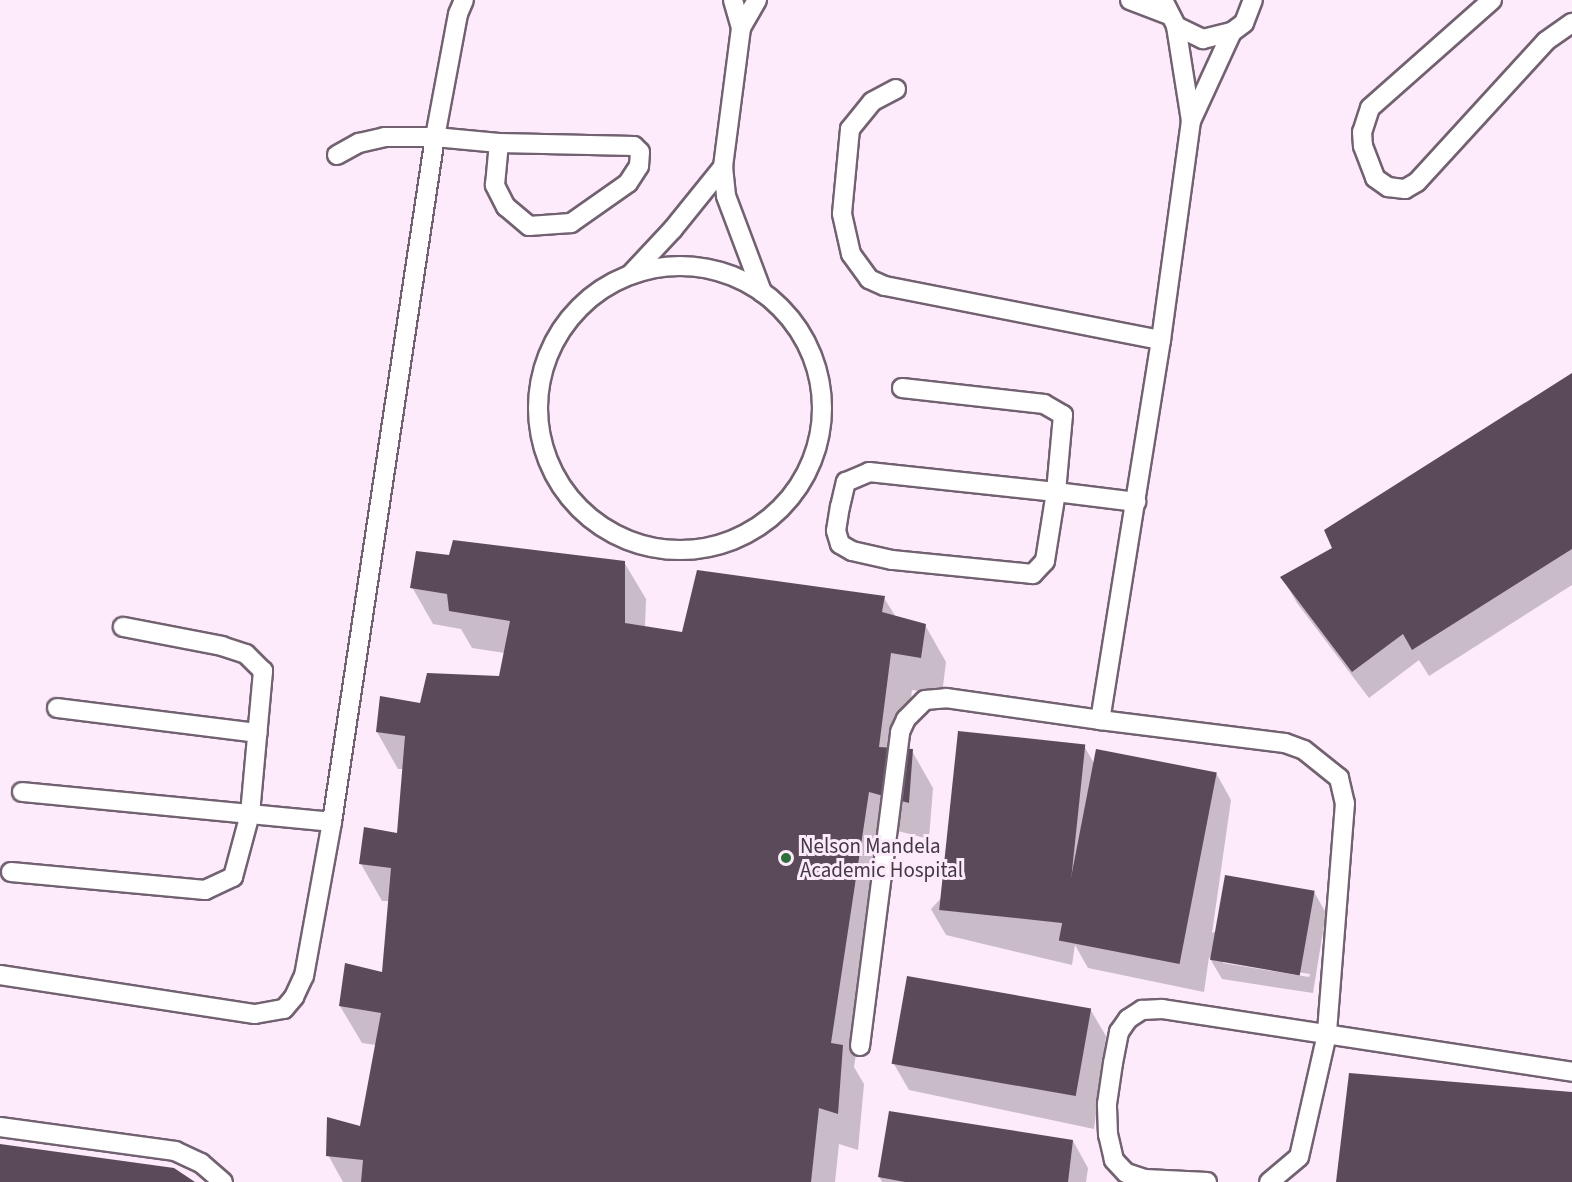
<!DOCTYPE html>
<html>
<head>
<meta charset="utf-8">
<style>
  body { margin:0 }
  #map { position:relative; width:1572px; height:1182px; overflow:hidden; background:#fdeafb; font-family:"Source Sans 3",sans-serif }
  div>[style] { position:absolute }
  .shadow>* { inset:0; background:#0003 }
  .building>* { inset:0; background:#5b4b5a; transform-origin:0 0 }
  .roads { filter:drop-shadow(2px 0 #726271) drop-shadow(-2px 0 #726271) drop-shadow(0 2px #726271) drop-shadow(0 -2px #726271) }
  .lane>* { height:18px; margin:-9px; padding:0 9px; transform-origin:9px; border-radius:9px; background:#fff }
  .lane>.ring { margin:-9px; padding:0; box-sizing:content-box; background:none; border:18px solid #fff; border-radius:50% }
  .dots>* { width:16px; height:16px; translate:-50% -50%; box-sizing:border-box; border:3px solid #fdeafb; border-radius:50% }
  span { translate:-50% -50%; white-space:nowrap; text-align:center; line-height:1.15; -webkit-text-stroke:6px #fdeafb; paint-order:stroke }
  .poi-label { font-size:21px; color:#423a41 }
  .left { translate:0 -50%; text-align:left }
</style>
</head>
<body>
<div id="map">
  <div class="shadow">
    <div style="clip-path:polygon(1572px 376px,1572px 585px,1429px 676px,1419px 660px,1369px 698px,1297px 603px,1282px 577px,1334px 549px)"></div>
    <div style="clip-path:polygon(451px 557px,624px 562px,646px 599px,645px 627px,683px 633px,884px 598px,896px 617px,925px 625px,946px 662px,942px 694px,912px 690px,904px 750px,912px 751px,933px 788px,929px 839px,890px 829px,854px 1067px,864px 1084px,858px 1150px,839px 1144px,835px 1182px,343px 1182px,328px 1155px,361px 1128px,376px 1045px,362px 1043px,340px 1006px,383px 974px,389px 901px,382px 901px,361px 864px,398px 835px,404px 769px,398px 769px,377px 732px,421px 705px,500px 678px,505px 653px,472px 648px,461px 629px,433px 624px,412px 587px)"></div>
    <div style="clip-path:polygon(evenodd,1084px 746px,1095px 765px,1216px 773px,1231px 800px,1212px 933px,1314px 892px,1326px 913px,1313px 993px,1222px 979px,1209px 957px,1204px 992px,1088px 968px,1075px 945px,1072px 965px,946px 935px,931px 909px,1084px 746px,1223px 960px,1310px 974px,1309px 977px,1223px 963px,1223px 960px)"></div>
    <div style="clip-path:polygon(1090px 1009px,1106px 1036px,1094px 1129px,909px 1090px,894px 1064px)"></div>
    <div style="clip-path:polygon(1073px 1141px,1088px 1168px,1086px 1182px,882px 1182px,879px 1176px)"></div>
  </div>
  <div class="building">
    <div style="clip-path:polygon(1572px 373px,1572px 549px,1412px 650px,1403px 634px,1352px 672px,1280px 577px,1332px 548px,1324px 530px)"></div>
    <div style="clip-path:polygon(453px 540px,625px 561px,625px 623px,682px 632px,697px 570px,885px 596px,882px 612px,926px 624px,921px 658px,891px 653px,879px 747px,913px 749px,909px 803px,869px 792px,831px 1043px,843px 1045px,838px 1114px,819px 1108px,811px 1182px,361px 1182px,363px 1160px,326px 1156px,327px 1117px,360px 1126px,381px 1013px,339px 1006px,345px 963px,382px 972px,391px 868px,359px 864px,364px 827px,397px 833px,405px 736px,376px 732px,380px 696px,420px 703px,427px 673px,499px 676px,510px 621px,449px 611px,447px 594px,410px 588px,416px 551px,449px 555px)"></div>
    <div style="left:958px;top:731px;width:128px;height:180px;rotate:6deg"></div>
    <div style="left:1096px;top:749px;width:123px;height:195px;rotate:11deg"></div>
    <div style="left:1225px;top:875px;width:91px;height:86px;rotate:10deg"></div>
    <div style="left:907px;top:976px;width:187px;height:89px;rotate:10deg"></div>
    <div style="clip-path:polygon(1349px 1073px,1572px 1092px,1572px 1182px,1336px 1182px)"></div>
    <div style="clip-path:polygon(889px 1111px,1073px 1140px,1068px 1182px,905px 1182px,878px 1177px)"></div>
    <div style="clip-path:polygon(0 1144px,174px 1168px,195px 1182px,0 1182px)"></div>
  </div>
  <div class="roads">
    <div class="lane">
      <div style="left:733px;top:0;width:29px;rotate:74deg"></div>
      <div style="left:757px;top:0;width:32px;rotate:120deg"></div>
      <div style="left:741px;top:28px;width:140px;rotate:97.4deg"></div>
      <div style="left:723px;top:167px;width:29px;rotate:84deg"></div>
      <div style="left:726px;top:196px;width:103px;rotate:69.4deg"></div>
      <div style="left:1130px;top:0;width:40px;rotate:21deg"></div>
      <div style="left:1163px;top:0;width:29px;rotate:63deg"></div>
      <div style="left:1176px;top:26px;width:30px;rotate:26deg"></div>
      <div style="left:1203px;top:39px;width:30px;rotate:-14deg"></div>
      <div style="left:1232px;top:32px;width:15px;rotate:-37deg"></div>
      <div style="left:1244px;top:23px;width:25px;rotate:-69deg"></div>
      <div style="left:1492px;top:0;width:163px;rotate:138.5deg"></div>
      <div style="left:1370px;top:108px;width:25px;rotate:108deg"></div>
      <div style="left:1362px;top:132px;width:14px;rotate:86deg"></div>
      <div style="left:1363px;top:146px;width:34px;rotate:69deg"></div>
      <div style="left:1375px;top:178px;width:16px;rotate:35deg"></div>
      <div style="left:1388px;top:187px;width:17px;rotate:7deg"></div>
      <div style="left:1405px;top:189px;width:14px;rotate:-30deg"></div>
      <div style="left:1417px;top:182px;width:191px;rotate:-47.5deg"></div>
      <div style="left:1546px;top:41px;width:32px;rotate:-35deg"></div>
      <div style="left:1176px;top:26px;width:96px;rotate:81deg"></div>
      <div style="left:1191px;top:121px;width:221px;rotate:97.8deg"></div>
      <div style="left:1161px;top:340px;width:385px;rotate:99.1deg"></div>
      <div style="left:1100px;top:720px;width:186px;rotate:7.1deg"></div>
      <div style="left:1285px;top:743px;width:20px;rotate:20deg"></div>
      <div style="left:1304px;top:750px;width:45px;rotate:38.7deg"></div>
      <div style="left:1339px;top:778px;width:26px;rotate:77deg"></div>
      <div style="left:1345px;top:803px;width:232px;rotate:94.5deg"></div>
      <div style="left:1327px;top:1034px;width:126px;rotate:102.8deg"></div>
      <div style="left:1299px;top:1157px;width:39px;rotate:140deg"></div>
      <div style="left:896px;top:89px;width:27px;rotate:152deg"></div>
      <div style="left:872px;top:102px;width:35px;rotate:129deg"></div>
      <div style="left:850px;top:129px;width:85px;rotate:95.4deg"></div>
      <div style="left:842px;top:214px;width:41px;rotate:77.3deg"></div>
      <div style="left:851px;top:254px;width:31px;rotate:54deg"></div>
      <div style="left:869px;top:279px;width:17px;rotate:24deg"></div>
      <div style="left:885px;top:286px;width:281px;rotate:11.1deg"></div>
      <div style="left:1191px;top:121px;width:98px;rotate:-65.3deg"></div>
      <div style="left:337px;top:155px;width:25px;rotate:-29deg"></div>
      <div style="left:359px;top:143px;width:26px;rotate:-13deg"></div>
      <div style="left:384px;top:137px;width:51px"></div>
      <div style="left:435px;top:137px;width:64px;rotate:5.4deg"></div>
      <div style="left:499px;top:143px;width:135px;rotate:1.3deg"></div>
      <div style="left:634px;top:146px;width:8px;rotate:45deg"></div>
      <div style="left:640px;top:152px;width:14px;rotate:94deg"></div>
      <div style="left:639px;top:166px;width:20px;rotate:123deg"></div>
      <div style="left:628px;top:183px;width:70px;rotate:144.9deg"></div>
      <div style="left:571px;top:223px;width:42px;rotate:175.9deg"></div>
      <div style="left:529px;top:226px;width:30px;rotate:-140deg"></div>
      <div style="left:506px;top:207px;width:25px;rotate:-117deg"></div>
      <div style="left:495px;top:185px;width:42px;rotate:-84.6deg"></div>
      <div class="ring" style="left:538px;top:266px;width:266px;height:266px"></div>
      <div style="left:630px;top:275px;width:63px;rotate:-46.9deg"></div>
      <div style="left:673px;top:229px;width:80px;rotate:-51.1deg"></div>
      <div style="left:902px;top:388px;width:143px;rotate:6.4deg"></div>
      <div style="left:1044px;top:404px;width:22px;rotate:30deg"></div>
      <div style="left:1063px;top:415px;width:77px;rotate:95.2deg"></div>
      <div style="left:1056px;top:492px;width:70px;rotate:99.1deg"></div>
      <div style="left:1045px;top:561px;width:18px;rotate:133deg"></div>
      <div style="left:1033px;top:574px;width:142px;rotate:-174.3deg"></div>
      <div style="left:892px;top:560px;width:41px;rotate:-167.3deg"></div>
      <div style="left:852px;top:551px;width:14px;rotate:-150deg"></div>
      <div style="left:840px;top:544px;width:14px;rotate:-107deg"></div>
      <div style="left:836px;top:531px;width:24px;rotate:-81deg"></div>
      <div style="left:840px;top:507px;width:26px;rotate:-77deg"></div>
      <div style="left:846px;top:482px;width:25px;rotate:-23deg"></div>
      <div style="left:869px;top:472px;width:188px;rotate:6.1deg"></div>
      <div style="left:1056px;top:492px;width:81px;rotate:7.1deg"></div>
      <div style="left:57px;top:708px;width:202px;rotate:7.1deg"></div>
      <div style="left:22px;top:792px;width:311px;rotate:5.5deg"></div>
      <div style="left:11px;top:872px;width:195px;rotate:5.3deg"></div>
      <div style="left:205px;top:890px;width:31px;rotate:-25deg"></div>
      <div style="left:233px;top:877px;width:65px;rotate:-74.9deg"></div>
      <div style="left:250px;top:814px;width:144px;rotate:-84.8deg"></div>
      <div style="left:263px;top:671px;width:24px;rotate:-135deg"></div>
      <div style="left:246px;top:654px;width:25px;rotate:-162deg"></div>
      <div style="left:222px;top:646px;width:101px;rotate:-169.1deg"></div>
      <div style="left:0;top:975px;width:258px;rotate:8.7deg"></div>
      <div style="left:255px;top:1014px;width:29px;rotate:-10deg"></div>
      <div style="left:284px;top:1009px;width:16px;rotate:-50deg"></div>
      <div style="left:294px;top:997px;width:23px;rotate:-65deg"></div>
      <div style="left:304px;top:976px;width:157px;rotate:-79.7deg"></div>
      <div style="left:332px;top:822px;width:693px;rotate:-81.45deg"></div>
      <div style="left:435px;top:137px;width:125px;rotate:-79.4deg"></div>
      <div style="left:458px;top:14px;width:15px;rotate:-67deg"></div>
      <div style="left:860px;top:1046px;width:317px;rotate:-82.7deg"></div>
      <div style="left:900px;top:732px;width:14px;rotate:-65deg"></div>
      <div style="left:906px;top:719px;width:27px;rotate:-45deg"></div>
      <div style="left:925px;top:700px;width:21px;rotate:-5deg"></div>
      <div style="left:946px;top:698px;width:156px;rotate:8.1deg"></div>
      <div style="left:0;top:1127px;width:177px;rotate:7.8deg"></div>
      <div style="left:175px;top:1151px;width:29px;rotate:25deg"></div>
      <div style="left:201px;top:1163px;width:29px;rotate:41deg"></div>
      <div style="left:1207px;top:1182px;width:62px;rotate:-177.2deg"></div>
      <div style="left:1145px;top:1179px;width:20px;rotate:-162deg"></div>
      <div style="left:1126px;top:1173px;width:18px;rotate:-133deg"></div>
      <div style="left:1114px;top:1160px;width:26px;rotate:-103deg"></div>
      <div style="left:1108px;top:1135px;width:31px;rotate:-92deg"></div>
      <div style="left:1107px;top:1104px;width:41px;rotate:-81.7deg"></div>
      <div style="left:1113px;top:1063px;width:32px;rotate:-79deg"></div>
      <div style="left:1119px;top:1032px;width:16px;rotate:-55deg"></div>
      <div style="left:1128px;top:1019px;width:17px;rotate:-33deg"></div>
      <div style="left:1142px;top:1010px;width:20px;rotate:-3deg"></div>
      <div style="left:1162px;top:1009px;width:415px;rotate:8.7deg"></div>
    </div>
  </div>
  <div class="dots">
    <div style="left:786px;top:858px;background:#2b6f3a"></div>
  </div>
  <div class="poi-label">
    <span class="left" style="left:800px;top:858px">Nelson Mandela<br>Academic Hospital</span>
  </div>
</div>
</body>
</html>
